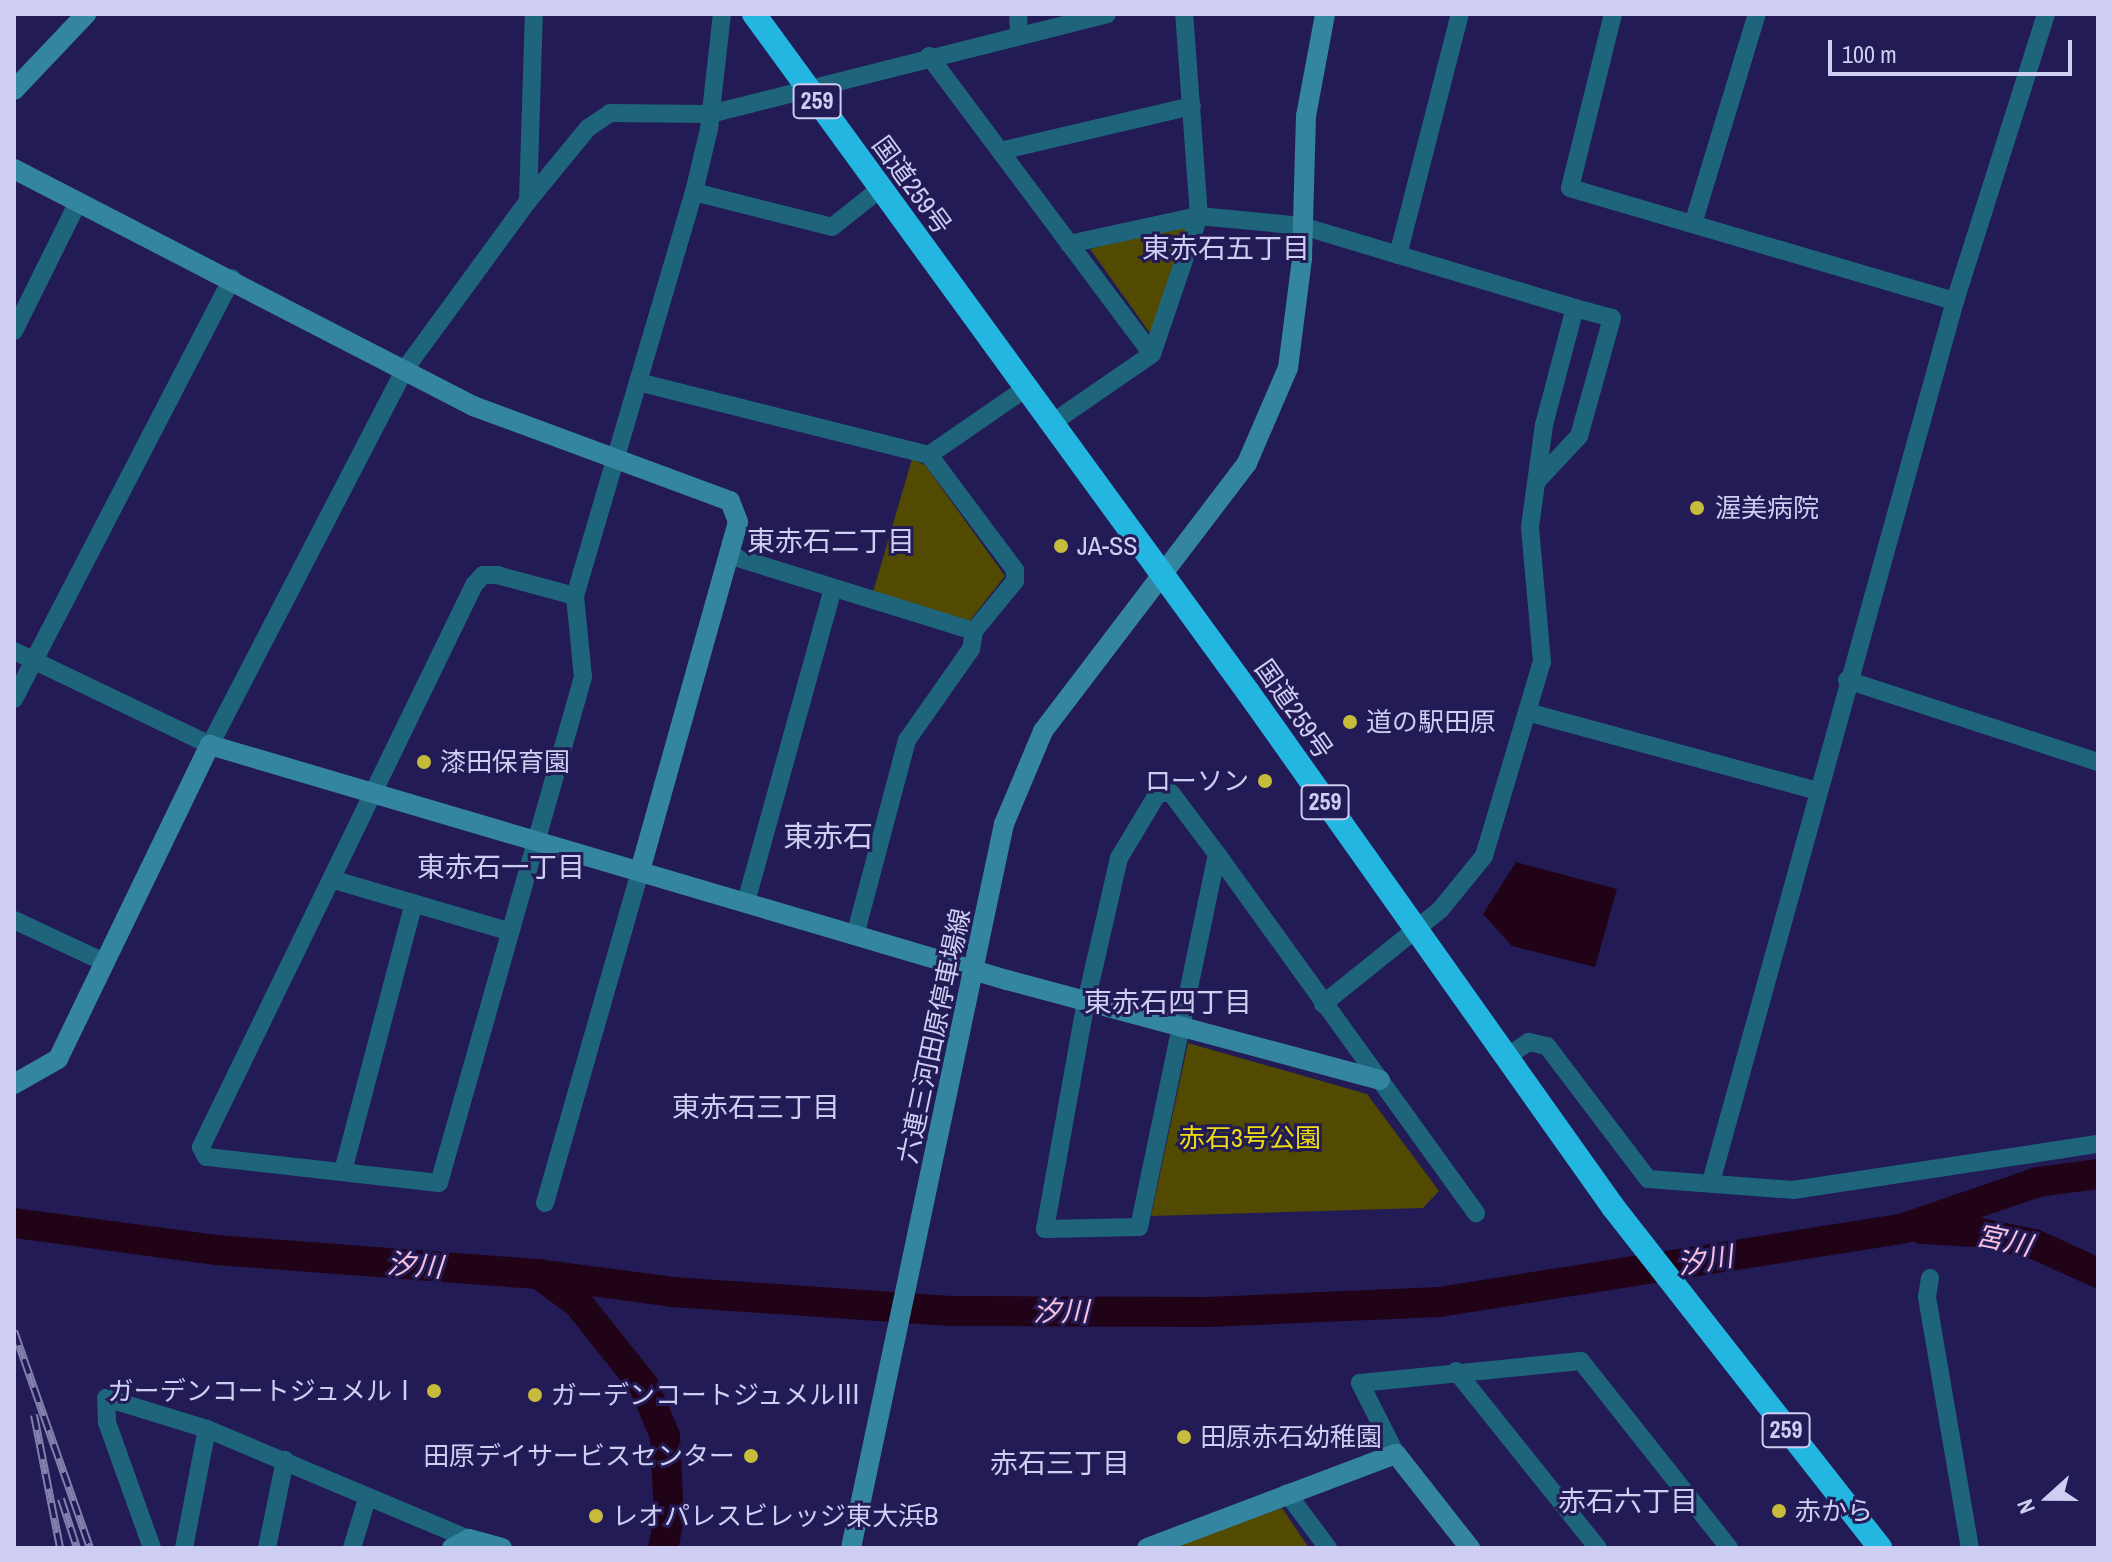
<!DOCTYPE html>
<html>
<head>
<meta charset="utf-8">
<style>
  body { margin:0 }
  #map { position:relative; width:2112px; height:1562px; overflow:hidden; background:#231b55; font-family:"Archivo Narrow","Noto Sans JP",sans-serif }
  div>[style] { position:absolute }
  .green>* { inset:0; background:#514a00 }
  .water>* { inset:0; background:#210317 }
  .river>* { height:30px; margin:-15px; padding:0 15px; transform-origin:15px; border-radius:15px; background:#210317 }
  .street>* { height:18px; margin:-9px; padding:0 9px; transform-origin:9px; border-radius:9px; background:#1e657c }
  .secondary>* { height:20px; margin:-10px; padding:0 10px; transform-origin:10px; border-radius:10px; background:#3485a0 }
  .highway>* { height:24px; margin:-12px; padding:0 12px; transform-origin:12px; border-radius:12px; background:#23b6e1 }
  .rail>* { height:8px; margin-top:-4px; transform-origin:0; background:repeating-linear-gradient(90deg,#231b55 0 15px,#8380ae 0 30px); box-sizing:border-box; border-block:2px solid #8380ae }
  .dots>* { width:22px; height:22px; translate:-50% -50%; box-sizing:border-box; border:4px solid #231b55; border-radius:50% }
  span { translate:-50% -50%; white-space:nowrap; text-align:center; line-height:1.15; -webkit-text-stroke:6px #231b55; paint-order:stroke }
  .shield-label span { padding:2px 6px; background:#231b55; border:2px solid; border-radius:6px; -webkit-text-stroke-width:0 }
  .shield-label { font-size:24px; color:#cdcef2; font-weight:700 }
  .street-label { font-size:26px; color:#cdcef2 }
  .poi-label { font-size:26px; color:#cdcef2 }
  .left { translate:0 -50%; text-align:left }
  .right { translate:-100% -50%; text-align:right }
  .park-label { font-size:26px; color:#efdd10 }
  .neighbourhood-label { font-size:28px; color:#cdcef2 }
  .water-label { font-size:28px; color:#f7c0df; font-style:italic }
  .quarter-label { font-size:30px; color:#cdcef2 }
  .frame { position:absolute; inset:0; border:16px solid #cdcef2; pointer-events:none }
  .north { position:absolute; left:2008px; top:1458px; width:80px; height:80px; -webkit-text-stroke:6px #231b55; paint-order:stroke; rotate:249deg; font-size:22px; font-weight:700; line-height:32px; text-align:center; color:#cdcef2 }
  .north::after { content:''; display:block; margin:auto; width:28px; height:36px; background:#cdcef2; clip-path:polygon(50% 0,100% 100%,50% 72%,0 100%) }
  .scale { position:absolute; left:1828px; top:40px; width:244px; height:36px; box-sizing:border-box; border:4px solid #cdcef2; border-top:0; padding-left:10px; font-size:24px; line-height:28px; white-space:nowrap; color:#cdcef2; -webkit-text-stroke:6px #231b55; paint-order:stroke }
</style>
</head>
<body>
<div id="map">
  <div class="green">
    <div style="clip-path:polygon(1190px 222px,1152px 336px,1090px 249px)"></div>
    <div style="clip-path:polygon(912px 459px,925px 465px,1005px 576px,968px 623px,873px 592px)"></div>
    <div style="clip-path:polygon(1188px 1043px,1367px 1094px,1439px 1191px,1423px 1208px,1151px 1216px)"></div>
    <div style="clip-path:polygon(1282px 1508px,1309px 1548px,1167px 1548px)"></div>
  </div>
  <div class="water">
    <div style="clip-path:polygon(1516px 862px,1617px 889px,1595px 967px,1512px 946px,1483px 914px)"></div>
  </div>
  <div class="river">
    <div style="left:14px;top:1223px;width:205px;rotate:7.6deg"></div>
    <div style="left:217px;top:1250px;width:322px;rotate:4.3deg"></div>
    <div style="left:538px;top:1274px;width:136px;rotate:7.6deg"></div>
    <div style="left:673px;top:1292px;width:282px;rotate:3.9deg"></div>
    <div style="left:954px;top:1311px;width:254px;rotate:0.2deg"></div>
    <div style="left:1208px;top:1312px;width:231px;rotate:-2.5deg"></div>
    <div style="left:1439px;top:1302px;width:471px;rotate:-9deg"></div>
    <div style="left:1904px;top:1228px;width:142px;rotate:-18.9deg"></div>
    <div style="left:2038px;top:1182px;width:61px;rotate:-7.6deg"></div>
    <div style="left:1922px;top:1229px;width:53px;rotate:3.2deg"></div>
    <div style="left:1975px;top:1232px;width:60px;rotate:11.5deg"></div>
    <div style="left:2034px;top:1244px;width:70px;rotate:24.4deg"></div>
    <div style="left:540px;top:1275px;width:47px;rotate:36.4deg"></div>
    <div style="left:578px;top:1303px;width:106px;rotate:51.5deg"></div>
    <div style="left:644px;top:1386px;width:54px;rotate:67.2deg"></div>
    <div style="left:665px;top:1436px;width:82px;rotate:87.2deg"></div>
    <div style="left:669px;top:1518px;width:31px;rotate:101deg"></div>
  </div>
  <div class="street">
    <div style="left:1018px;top:14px;width:21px;rotate:87deg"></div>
    <div style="left:1613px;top:14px;width:179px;rotate:103.9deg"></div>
    <div style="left:1570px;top:188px;width:401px;rotate:16.4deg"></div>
    <div style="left:929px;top:56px;width:372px;rotate:53.2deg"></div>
    <div style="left:1000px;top:151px;width:197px;rotate:-13.2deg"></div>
    <div style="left:694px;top:192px;width:142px;rotate:14.2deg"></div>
    <div style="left:832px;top:227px;width:61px;rotate:-38.4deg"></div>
    <div style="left:528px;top:201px;width:187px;rotate:-88.2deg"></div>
    <div style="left:1693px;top:224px;width:220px;rotate:-73.1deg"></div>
    <div style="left:1069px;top:244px;width:133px;rotate:-12.2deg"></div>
    <div style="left:1199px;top:216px;width:103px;rotate:5.5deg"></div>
    <div style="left:1302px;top:226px;width:285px;rotate:16.7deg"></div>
    <div style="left:1398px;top:255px;width:249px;rotate:-75.6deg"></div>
    <div style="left:14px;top:331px;width:144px;rotate:-63.6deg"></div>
    <div style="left:638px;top:382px;width:300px;rotate:14.1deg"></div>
    <div style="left:929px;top:455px;width:144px;rotate:53.2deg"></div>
    <div style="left:1015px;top:570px;width:11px;rotate:90deg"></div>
    <div style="left:1015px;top:581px;width:65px;rotate:129.4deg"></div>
    <div style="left:974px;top:631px;width:18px;rotate:99deg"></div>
    <div style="left:971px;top:649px;width:111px;rotate:125.1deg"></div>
    <div style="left:907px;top:740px;width:202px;rotate:104.9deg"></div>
    <div style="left:1052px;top:423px;width:121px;rotate:-34.6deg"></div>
    <div style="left:1152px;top:354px;width:146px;rotate:-71.2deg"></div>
    <div style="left:1199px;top:216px;width:203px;rotate:-94.2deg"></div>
    <div style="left:929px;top:455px;width:118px;rotate:-34.6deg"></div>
    <div style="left:728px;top:555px;width:257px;rotate:17.2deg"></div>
    <div style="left:575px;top:596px;width:81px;rotate:84.4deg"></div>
    <div style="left:583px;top:677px;width:526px;rotate:105.89deg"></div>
    <div style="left:439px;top:1183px;width:234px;rotate:-173.6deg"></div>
    <div style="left:206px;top:1157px;width:11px;rotate:-117deg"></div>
    <div style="left:201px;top:1147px;width:625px;rotate:-64.09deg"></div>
    <div style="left:474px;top:585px;width:13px;rotate:-48deg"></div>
    <div style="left:483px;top:575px;width:14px"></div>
    <div style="left:497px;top:575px;width:81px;rotate:15.1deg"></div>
    <div style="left:575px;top:596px;width:421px;rotate:-73.6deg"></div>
    <div style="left:694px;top:192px;width:65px;rotate:-76.6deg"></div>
    <div style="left:709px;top:129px;width:116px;rotate:-83.6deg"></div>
    <div style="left:14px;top:651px;width:217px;rotate:25.6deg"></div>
    <div style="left:210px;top:745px;width:424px;rotate:-62.6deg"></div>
    <div style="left:405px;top:369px;width:208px;rotate:-53.8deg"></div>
    <div style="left:528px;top:201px;width:94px;rotate:-50.6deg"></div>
    <div style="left:588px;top:128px;width:27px;rotate:-34deg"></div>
    <div style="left:610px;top:113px;width:100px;rotate:0.6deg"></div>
    <div style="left:710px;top:114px;width:409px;rotate:-14.1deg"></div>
    <div style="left:1847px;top:680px;width:264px;rotate:18.1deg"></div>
    <div style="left:14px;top:699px;width:474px;rotate:-62.6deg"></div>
    <div style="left:1527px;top:712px;width:301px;rotate:15.2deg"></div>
    <div style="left:1217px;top:854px;width:381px;rotate:101.8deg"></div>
    <div style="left:1139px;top:1227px;width:94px;rotate:178.8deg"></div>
    <div style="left:1045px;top:1229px;width:231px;rotate:-79.8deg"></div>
    <div style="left:1086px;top:1002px;width:148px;rotate:-77.1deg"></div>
    <div style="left:1119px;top:858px;width:76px;rotate:-59deg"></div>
    <div style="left:1158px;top:793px;width:13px"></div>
    <div style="left:1171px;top:793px;width:76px;rotate:53deg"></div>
    <div style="left:1217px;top:854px;width:443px;rotate:54.2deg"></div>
    <div style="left:331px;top:879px;width:184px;rotate:16.4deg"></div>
    <div style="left:746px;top:902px;width:326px;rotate:-74.5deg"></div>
    <div style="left:14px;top:920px;width:99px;rotate:25deg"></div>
    <div style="left:1323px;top:1004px;width:150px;rotate:-38.8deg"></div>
    <div style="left:1440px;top:910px;width:70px;rotate:-50.8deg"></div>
    <div style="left:1484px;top:856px;width:202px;rotate:-73.4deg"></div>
    <div style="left:1542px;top:662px;width:136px;rotate:-95.1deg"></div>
    <div style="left:1530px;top:527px;width:103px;rotate:-82.2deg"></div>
    <div style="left:1544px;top:425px;width:121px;rotate:-75.2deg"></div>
    <div style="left:1575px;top:308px;width:38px;rotate:15deg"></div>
    <div style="left:1612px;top:318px;width:123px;rotate:105.6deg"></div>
    <div style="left:1579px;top:436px;width:60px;rotate:133deg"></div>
    <div style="left:1505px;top:1058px;width:29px;rotate:-34deg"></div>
    <div style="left:1529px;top:1042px;width:18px;rotate:13deg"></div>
    <div style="left:1547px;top:1046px;width:167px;rotate:52.8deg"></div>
    <div style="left:1648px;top:1179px;width:145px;rotate:4.3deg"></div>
    <div style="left:1793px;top:1190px;width:308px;rotate:-8.6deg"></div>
    <div style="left:343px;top:1171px;width:277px;rotate:-75.2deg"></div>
    <div style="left:1711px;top:1182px;width:914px;rotate:-74.52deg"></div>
    <div style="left:1955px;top:301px;width:301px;rotate:-72.4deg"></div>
    <div style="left:545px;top:1203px;width:345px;rotate:-74deg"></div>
    <div style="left:1930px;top:1278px;width:19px;rotate:99deg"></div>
    <div style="left:1927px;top:1297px;width:255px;rotate:80.3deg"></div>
    <div style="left:1456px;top:1371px;width:227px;rotate:51.3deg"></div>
    <div style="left:1396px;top:1454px;width:80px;rotate:-116.9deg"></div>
    <div style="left:1360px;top:1383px;width:222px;rotate:-5.7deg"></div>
    <div style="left:1581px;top:1361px;width:238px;rotate:51.6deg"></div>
    <div style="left:1287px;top:1493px;width:69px;rotate:53.3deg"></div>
    <div style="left:152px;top:1548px;width:134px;rotate:-109.7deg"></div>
    <div style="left:107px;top:1422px;width:24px;rotate:-92deg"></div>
    <div style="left:106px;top:1398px;width:106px;rotate:17.1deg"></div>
    <div style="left:207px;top:1429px;width:284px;rotate:22.8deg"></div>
    <div style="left:184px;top:1548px;width:121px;rotate:-79.1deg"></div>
    <div style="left:267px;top:1548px;width:90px;rotate:-78.4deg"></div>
    <div style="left:352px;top:1548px;width:51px;rotate:-73deg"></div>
  </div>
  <div class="secondary">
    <div style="left:14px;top:90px;width:105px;rotate:-46.5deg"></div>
    <div style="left:14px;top:169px;width:517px;rotate:27.31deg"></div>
    <div style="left:473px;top:406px;width:274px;rotate:20.3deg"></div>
    <div style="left:730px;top:501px;width:22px;rotate:69deg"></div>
    <div style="left:738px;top:522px;width:362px;rotate:105.7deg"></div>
    <div style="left:14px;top:1084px;width:51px;rotate:-29.6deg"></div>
    <div style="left:58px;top:1059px;width:349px;rotate:-64.2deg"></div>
    <div style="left:210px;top:745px;width:831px;rotate:16.43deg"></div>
    <div style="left:1007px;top:980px;width:386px;rotate:15deg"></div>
    <div style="left:452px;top:1548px;width:19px;rotate:-28deg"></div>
    <div style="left:469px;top:1539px;width:34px;rotate:15deg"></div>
    <div style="left:851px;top:1548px;width:740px;rotate:-78.07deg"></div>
    <div style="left:1004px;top:824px;width:101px;rotate:-67.2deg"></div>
    <div style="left:1043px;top:731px;width:337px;rotate:-52.7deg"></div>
    <div style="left:1247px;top:463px;width:103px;rotate:-66.7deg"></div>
    <div style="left:1288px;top:368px;width:111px;rotate:-82.7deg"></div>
    <div style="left:1302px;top:258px;width:142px;rotate:-88.4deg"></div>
    <div style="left:1306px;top:116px;width:104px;rotate:-79.4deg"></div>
    <div style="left:1147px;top:1548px;width:266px;rotate:-20.7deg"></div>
    <div style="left:1396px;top:1454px;width:120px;rotate:51.8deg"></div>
  </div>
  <div class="highway">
    <div style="left:754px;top:14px;width:839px;rotate:53.92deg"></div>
    <div style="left:1248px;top:692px;width:631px;rotate:54.67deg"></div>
    <div style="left:1613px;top:1207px;width:433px;rotate:51.9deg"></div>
  </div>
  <div class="rail">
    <div style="left:14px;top:1331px;width:230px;rotate:70.7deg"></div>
    <div style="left:34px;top:1415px;width:136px;rotate:78.9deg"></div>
    <div style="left:61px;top:1499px;width:52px;rotate:71.9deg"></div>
  </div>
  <div class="dots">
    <div style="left:1697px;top:508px;background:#c7bb3b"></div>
    <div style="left:1061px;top:546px;background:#c7bb3b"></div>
    <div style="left:1350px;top:722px;background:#c7bb3b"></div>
    <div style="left:424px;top:762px;background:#c7bb3b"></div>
    <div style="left:1265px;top:781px;background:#c7bb3b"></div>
    <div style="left:434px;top:1391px;background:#c7bb3b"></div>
    <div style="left:535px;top:1395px;background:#c7bb3b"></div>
    <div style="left:1184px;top:1437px;background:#c7bb3b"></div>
    <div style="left:751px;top:1456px;background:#c7bb3b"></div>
    <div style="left:1779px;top:1511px;background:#c7bb3b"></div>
    <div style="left:596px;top:1516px;background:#c7bb3b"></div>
  </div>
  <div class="shield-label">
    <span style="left:817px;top:101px">259</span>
    <span style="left:1325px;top:802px">259</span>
    <span style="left:1786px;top:1430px">259</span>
  </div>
  <div class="street-label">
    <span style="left:912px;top:185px;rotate:54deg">国道259号</span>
    <span style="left:1294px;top:709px;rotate:55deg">国道259号</span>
    <span style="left:934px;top:1036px;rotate:-78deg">六連三河田原停車場線</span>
  </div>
  <div class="poi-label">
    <span class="left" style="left:1715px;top:508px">渥美病院</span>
    <span class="left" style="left:1077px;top:546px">JA-SS</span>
    <span class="left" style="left:1366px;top:722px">道の駅田原</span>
    <span class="left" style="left:440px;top:762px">漆田保育園</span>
    <span class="right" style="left:1249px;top:781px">ローソン</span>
    <span class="right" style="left:418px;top:1391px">ガーデンコートジュメルⅠ</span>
    <span class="left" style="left:551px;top:1395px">ガーデンコートジュメルⅢ</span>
    <span class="left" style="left:1200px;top:1437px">田原赤石幼稚園</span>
    <span class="right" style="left:735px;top:1456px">田原デイサービスセンター</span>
    <span class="left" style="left:1795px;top:1511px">赤から</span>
    <span class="left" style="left:612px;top:1516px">レオパレスビレッジ東大浜B</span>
  </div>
  <div class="park-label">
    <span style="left:1250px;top:1138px">赤石3号公園</span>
  </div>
  <div class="neighbourhood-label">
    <span style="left:1226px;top:248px">東赤石五丁目</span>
    <span style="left:831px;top:541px">東赤石二丁目</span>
    <span style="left:501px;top:867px">東赤石一丁目</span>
    <span style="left:1168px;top:1002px">東赤石四丁目</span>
    <span style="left:756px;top:1107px">東赤石三丁目</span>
    <span style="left:1060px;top:1463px">赤石三丁目</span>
    <span style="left:1628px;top:1501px">赤石六丁目</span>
  </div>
  <div class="water-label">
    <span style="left:2004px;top:1240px;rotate:12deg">宮川</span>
    <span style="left:1705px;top:1260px;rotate:-9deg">汐川</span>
    <span style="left:415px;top:1265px;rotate:4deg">汐川</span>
    <span style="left:1061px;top:1311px">汐川</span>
  </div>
  <div class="quarter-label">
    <span style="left:828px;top:836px">東赤石</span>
  </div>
  <div class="frame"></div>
  <div class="north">N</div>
  <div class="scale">100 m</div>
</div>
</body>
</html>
